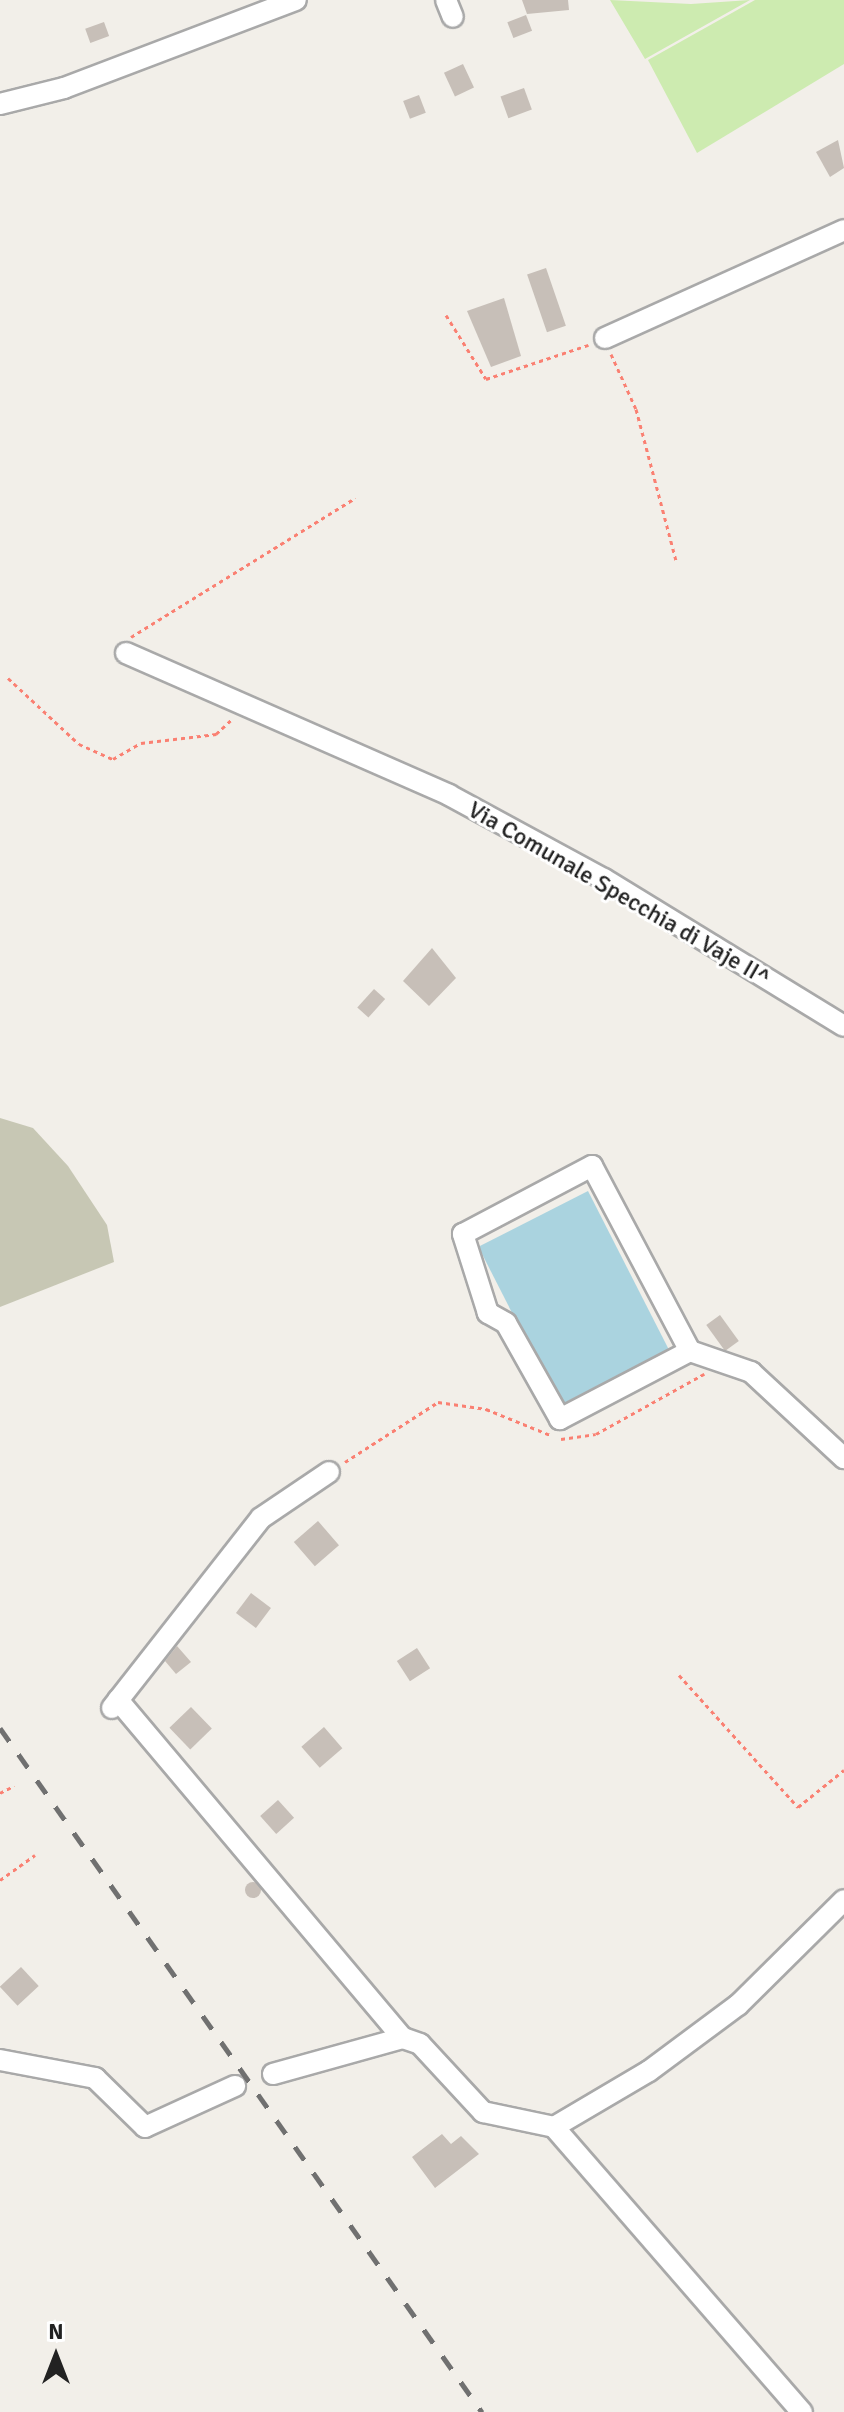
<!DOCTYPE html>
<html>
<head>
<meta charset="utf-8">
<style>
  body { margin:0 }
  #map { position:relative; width:844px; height:2412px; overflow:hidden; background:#f2efe9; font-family:Signika,sans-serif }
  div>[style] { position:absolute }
  .construction>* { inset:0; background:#c7c7b4 }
  .grass>* { inset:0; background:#cdebb0 }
  .water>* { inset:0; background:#aad3df; transform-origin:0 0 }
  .building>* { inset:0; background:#c7bfb8; transform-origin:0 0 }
  .round { border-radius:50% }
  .path>* { height:3px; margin-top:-1.5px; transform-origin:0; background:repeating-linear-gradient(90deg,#fa8072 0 4px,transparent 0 8px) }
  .roads { filter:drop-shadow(2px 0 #a9a9a9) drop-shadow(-2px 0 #a9a9a9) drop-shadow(0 2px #a9a9a9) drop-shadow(0 -2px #a9a9a9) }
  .minor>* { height:20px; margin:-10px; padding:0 10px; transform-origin:10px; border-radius:10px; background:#fff }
  .rail>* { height:5px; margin-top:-2.5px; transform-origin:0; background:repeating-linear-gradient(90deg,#707070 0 16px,transparent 0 32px) }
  span { translate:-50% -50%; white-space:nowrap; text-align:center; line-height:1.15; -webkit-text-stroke:6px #fff; paint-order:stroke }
  .street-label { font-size:24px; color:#222 }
  .north { position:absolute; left:16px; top:2316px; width:80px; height:80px; -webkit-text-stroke:6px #fff; paint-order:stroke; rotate:0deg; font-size:22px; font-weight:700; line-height:32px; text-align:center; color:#222 }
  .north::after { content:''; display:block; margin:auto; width:28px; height:36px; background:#222; clip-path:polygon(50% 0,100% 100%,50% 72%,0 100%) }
</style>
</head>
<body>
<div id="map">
  <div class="construction">
    <div style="clip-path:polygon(0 1118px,33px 1128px,68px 1166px,107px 1225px,114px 1262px,0 1307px)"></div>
  </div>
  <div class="grass">
    <div style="clip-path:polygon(610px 0,691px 4px,750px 0,645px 59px)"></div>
    <div style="clip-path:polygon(755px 0,844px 0,844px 64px,697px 153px,648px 60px)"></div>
  </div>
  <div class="water">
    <div style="left:588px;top:1191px;width:178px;height:123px;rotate:63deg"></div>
  </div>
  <div class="building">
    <div style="clip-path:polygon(522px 0,568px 0,569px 10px,527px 14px)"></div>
    <div style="left:526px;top:15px;width:17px;height:20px;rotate:69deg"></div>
    <div style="left:104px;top:22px;width:15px;height:20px;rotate:70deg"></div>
    <div style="left:463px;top:64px;width:26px;height:21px;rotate:65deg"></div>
    <div style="left:524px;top:88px;width:23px;height:25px;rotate:70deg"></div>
    <div style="left:419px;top:95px;width:19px;height:17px;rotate:69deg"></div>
    <div style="clip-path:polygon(838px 140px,844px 168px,830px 177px,816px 152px)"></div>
    <div style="left:546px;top:268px;width:61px;height:20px;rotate:71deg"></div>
    <div style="clip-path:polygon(504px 298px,521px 356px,491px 367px,467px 311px)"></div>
    <div style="clip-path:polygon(432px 948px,456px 978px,429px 1006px,403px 981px)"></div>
    <div style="left:374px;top:989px;width:15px;height:25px;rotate:42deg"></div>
    <div style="left:720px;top:1315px;width:32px;height:17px;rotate:54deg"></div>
    <div style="left:318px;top:1521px;width:32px;height:32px;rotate:49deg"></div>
    <div style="left:251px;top:1593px;width:25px;height:25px;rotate:37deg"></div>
    <div style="clip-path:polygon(177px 1646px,191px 1662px,176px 1674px,165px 1661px)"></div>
    <div style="left:417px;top:1648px;width:24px;height:24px;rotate:57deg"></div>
    <div style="left:191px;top:1707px;width:30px;height:30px;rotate:46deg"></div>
    <div style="left:324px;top:1727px;width:28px;height:30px;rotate:49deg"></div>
    <div style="left:278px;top:1800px;width:24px;height:24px;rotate:48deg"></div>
    <div class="round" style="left:245px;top:1882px;width:16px;height:16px"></div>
    <div style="left:21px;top:1967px;width:26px;height:29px;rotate:47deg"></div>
    <div style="clip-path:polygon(442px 2134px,451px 2144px,461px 2136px,479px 2154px,435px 2188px,412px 2157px)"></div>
  </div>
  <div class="path">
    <div style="left:446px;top:315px;width:75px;rotate:58deg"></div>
    <div style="left:486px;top:379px;width:108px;rotate:-18.4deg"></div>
    <div style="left:611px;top:354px;width:60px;rotate:65.6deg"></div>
    <div style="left:636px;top:409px;width:156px;rotate:75.2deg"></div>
    <div style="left:131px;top:637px;width:264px;rotate:-31.8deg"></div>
    <div style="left:8px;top:678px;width:97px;rotate:42.9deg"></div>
    <div style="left:79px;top:744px;width:37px;rotate:24deg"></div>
    <div style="left:113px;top:759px;width:32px;rotate:-30deg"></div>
    <div style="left:141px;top:743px;width:76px;rotate:-6.8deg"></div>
    <div style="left:216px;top:734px;width:23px;rotate:-43deg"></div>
    <div style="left:561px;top:1439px;width:35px;rotate:-8deg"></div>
    <div style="left:596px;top:1434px;width:124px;rotate:-29.1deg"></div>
    <div style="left:345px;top:1462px;width:111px;rotate:-32.8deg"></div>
    <div style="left:438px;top:1402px;width:49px;rotate:8.3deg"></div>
    <div style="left:486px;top:1409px;width:69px;rotate:22.1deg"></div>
    <div style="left:679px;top:1675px;width:178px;rotate:48deg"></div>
    <div style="left:798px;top:1807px;width:59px;rotate:-38.8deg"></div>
    <div style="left:0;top:1793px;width:16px;rotate:-27deg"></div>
    <div style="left:0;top:1880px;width:43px;rotate:-35.5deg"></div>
  </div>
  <div class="roads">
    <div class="minor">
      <div style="left:446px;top:0;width:18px;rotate:68deg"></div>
      <div style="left:0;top:104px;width:66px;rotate:-14deg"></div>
      <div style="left:64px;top:88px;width:248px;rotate:-20.8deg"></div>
      <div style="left:605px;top:338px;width:262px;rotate:-24.3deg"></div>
      <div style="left:126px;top:653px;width:353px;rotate:23.7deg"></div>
      <div style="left:449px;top:795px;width:176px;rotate:28.5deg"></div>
      <div style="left:604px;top:879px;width:281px;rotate:31.5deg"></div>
      <div style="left:592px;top:1166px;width:209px;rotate:62.1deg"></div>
      <div style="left:690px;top:1351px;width:147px;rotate:152.4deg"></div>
      <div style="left:560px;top:1419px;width:110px;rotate:-119.4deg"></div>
      <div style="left:506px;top:1323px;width:21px;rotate:-151deg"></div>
      <div style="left:488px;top:1313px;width:83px;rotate:-107.6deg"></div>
      <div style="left:463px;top:1234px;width:146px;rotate:-27.8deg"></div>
      <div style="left:690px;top:1351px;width:65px;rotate:19deg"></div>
      <div style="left:751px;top:1372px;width:127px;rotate:42.8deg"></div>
      <div style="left:118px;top:1700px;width:442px;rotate:49.9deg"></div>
      <div style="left:112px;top:1708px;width:241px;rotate:-51.9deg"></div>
      <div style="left:261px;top:1518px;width:82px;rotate:-34.1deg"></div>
      <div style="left:0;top:2060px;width:97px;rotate:10.7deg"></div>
      <div style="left:95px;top:2078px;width:70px;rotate:44.4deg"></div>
      <div style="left:145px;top:2127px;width:99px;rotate:-24.5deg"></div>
      <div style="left:273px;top:2074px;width:135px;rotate:-15.5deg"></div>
      <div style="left:403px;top:2038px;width:18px;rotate:19deg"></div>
      <div style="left:420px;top:2044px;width:93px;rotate:47.2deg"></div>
      <div style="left:483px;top:2112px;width:73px;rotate:11.9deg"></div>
      <div style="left:554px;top:2127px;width:110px;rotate:-30.5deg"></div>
      <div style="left:649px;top:2071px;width:111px;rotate:-36.6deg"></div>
      <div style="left:738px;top:2005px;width:149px;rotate:-44.7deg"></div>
      <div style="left:554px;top:2127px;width:378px;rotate:49deg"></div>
    </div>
  </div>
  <div class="rail">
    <div style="left:0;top:1728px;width:837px;rotate:54.83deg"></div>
  </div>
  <div class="street-label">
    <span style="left:619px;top:894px;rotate:30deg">Via Comunale Specchia di Vaje II^</span>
  </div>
  <div class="north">N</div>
</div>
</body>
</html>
